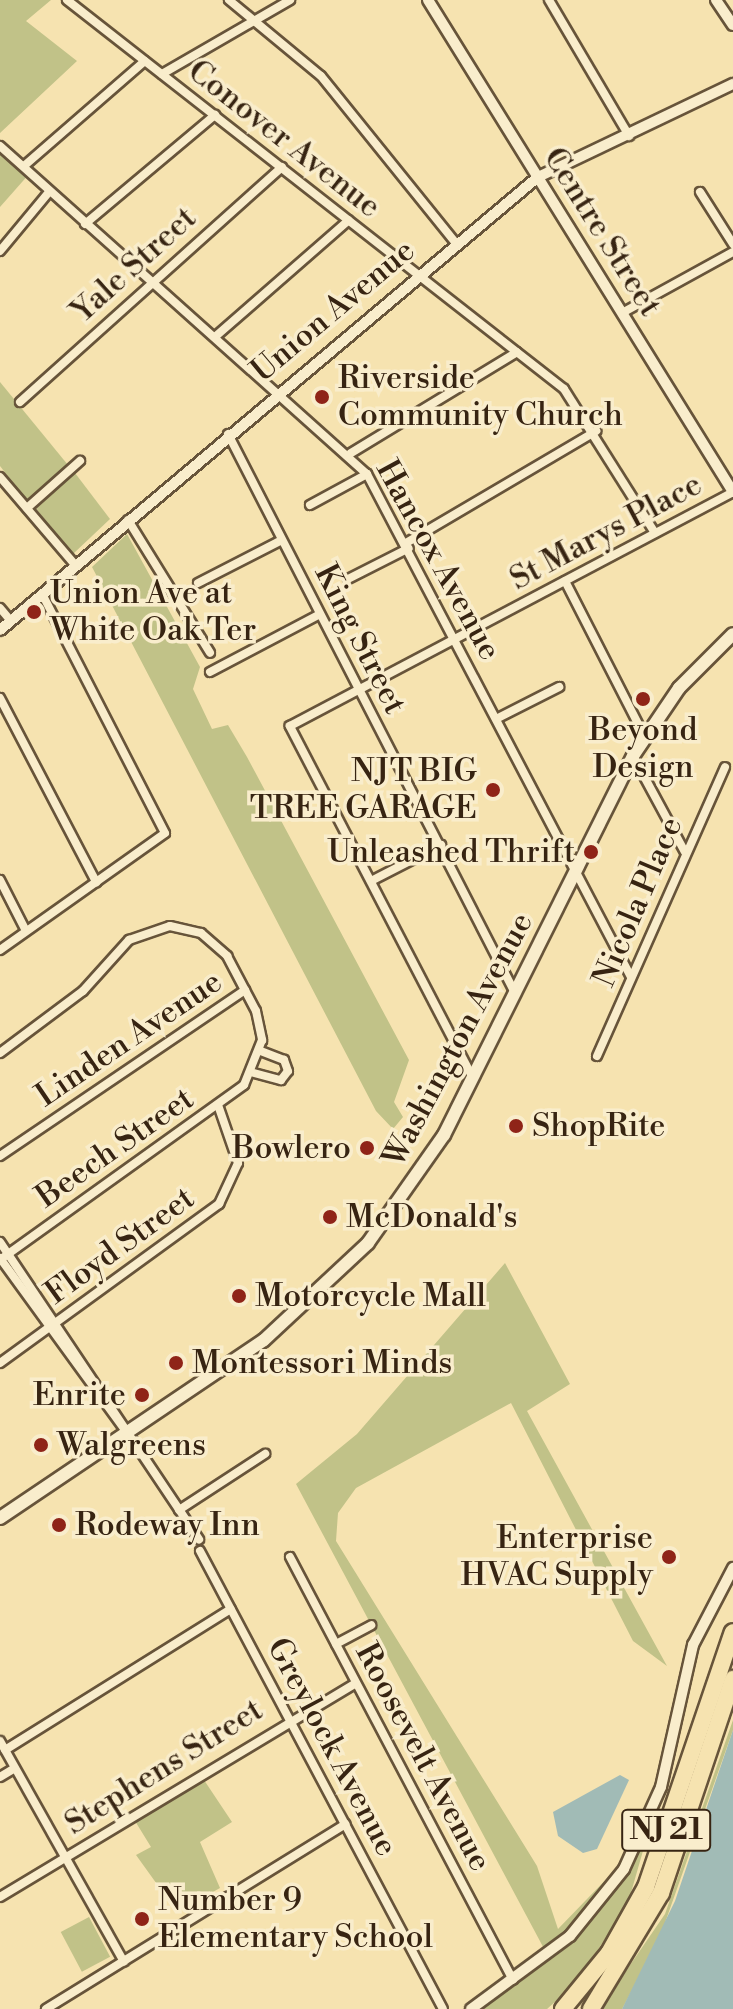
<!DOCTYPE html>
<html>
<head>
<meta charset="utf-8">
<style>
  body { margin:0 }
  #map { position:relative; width:733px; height:2009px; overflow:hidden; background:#f6e3b0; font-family:"Libre Bodoni",serif }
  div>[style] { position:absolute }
  .green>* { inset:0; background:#c1c288; transform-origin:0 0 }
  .water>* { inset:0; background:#a1bbb6 }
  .roads { filter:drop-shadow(2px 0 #67543a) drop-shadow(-2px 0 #67543a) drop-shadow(0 2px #67543a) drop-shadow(0 -2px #67543a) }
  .minor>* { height:8px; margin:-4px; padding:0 4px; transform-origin:4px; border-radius:4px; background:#f9edcc }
  .tertiary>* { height:10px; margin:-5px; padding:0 5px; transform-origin:5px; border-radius:5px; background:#f9edcc }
  .secondary>* { height:12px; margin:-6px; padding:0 6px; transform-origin:6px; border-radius:6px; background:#f9edcc }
  .motorway>* { height:16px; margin:-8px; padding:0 8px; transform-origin:8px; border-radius:8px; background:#f6e3b0 }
  .dots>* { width:22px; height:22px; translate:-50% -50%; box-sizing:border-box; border:4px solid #f9edcc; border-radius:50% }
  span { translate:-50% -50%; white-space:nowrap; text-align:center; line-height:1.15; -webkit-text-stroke:7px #f9edcc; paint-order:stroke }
  .shield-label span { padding:2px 6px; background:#f9edcc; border:2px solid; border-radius:6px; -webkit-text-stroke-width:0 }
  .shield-label { font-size:30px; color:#372412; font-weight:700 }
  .street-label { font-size:32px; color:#372412 }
  .poi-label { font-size:32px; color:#372412 }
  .left { translate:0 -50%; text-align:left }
  .right { translate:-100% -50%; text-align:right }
</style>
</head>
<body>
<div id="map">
  <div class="green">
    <div style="clip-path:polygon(0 0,51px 0,26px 21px,77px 61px,0 133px)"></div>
    <div style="clip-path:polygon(0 146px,30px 173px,0 207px)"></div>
    <div style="clip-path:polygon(0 382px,68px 465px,27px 501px,0 466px)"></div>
    <div style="clip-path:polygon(75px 473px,110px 519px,73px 554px,36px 509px)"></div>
    <div style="clip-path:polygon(127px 534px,200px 667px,193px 689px,212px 729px,228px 725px,247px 757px,409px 1060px,394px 1102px,403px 1117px,393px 1129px,376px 1111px,92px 567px)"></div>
    <div style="clip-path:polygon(505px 1263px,570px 1384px,527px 1411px,667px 1666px,633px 1641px,511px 1403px,356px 1488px,338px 1513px,336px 1541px,537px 1866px,558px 1929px,647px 1837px,628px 1903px,578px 1981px,547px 2009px,474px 2009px,549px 1958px,296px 1484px,357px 1434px)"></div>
    <div style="clip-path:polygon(733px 1720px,733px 1730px,660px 1937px,622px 2009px,600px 2009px,665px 1914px)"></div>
    <div style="clip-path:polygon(202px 1777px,232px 1822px,200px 1842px,220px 1888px,177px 1912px,136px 1855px,151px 1847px,135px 1821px)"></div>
    <div style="left:89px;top:1917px;width:45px;height:32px;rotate:62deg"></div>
  </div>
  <div class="water">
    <div style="clip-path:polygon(733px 1730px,733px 2009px,622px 2009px,675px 1901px)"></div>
    <div style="clip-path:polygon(620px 1775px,629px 1780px,597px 1849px,583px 1853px,558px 1836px,553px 1812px)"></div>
  </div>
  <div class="roads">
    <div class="minor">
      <div style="left:67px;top:0;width:631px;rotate:38.05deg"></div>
      <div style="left:564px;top:389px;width:170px;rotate:57.7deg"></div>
      <div style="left:229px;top:0;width:119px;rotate:39.6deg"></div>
      <div style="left:321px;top:76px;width:213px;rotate:51.1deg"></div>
      <div style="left:549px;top:0;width:158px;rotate:59.5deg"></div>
      <div style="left:162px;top:74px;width:148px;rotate:-30deg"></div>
      <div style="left:0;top:146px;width:492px;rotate:41.8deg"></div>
      <div style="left:367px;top:474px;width:568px;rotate:62.31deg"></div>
      <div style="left:24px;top:166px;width:160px;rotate:-41deg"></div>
      <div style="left:700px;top:192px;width:62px;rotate:57.6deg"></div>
      <div style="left:85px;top:224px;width:170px;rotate:-40deg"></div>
      <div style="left:0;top:251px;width:77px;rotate:-50.3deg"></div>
      <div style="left:622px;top:313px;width:127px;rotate:-28.8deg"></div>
      <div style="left:216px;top:336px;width:176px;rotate:-41.1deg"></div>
      <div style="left:20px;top:402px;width:352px;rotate:-41.9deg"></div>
      <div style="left:228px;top:434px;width:628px;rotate:62.82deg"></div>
      <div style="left:351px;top:453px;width:194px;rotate:-31.3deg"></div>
      <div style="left:0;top:477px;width:117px;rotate:49.5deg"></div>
      <div style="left:310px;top:505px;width:65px;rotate:-28.5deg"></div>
      <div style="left:27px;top:508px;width:71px;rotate:-41.6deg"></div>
      <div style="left:128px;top:520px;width:156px;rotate:58.3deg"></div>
      <div style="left:406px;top:543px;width:221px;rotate:-30.5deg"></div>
      <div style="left:348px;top:579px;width:68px;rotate:-26.9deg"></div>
      <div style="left:565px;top:581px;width:175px;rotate:62.9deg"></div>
      <div style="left:198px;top:583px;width:94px;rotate:-27.1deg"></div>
      <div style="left:0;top:608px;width:17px;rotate:50deg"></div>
      <div style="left:210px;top:672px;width:124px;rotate:-27.8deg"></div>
      <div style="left:0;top:698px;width:208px;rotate:62.4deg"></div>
      <div style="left:496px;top:719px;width:71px;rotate:-26.9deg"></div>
      <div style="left:633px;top:756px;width:109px;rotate:61.6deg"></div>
      <div style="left:0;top:880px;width:57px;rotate:63deg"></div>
      <div style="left:371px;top:881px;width:79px;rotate:-27.2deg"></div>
      <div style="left:0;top:950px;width:202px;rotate:-35.3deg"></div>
      <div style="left:165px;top:833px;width:269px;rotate:-117.2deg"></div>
      <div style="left:0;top:1053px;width:104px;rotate:-36.8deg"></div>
      <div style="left:83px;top:991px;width:69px;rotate:-48deg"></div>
      <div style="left:129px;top:940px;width:43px;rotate:-18.9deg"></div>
      <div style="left:170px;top:926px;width:32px;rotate:13deg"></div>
      <div style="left:201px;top:933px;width:35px;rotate:41deg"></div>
      <div style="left:227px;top:956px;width:62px;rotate:62.2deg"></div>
      <div style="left:256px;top:1011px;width:30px;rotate:78deg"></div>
      <div style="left:262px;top:1040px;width:48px;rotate:111.8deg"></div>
      <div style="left:244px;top:1085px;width:300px;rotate:144.4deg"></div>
      <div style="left:597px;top:1056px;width:316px;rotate:-66.1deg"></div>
      <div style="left:254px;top:1073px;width:28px;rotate:15deg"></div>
      <div style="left:281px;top:1080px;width:11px;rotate:-52deg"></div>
      <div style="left:288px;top:1071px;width:12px;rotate:-110deg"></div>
      <div style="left:284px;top:1060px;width:25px;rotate:-159deg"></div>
      <div style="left:473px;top:1078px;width:397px;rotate:-117.5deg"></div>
      <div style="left:290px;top:726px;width:501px;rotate:-27.84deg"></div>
      <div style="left:0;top:1156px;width:296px;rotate:-34.1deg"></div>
      <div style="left:0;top:1242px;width:358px;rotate:56.2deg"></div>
      <div style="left:0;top:1258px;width:216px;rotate:54deg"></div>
      <div style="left:0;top:1363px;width:271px;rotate:-36deg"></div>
      <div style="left:219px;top:1204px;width:45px;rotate:-65.1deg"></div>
      <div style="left:238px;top:1163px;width:61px;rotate:-109deg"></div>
      <div style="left:179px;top:1510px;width:103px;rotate:-33.1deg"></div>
      <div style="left:200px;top:1551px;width:518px;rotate:62.05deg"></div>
      <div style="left:290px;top:1557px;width:478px;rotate:62.2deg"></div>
      <div style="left:336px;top:1644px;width:40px;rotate:-28deg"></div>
      <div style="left:0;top:1741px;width:253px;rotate:60.7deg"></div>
      <div style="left:5px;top:1750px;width:266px;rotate:-32deg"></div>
      <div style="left:0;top:1777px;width:17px;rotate:-31deg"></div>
      <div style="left:0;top:1897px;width:415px;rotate:-31deg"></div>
      <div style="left:46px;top:2009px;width:352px;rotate:-31.7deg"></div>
    </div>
    <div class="tertiary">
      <div style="left:428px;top:0;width:579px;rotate:58.2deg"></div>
      <div style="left:716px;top:0;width:30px;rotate:56deg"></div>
      <div style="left:0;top:630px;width:703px;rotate:-40.1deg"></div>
      <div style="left:538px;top:177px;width:216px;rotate:-25.5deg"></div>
      <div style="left:471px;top:2009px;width:123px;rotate:-36.4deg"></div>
      <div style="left:570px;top:1936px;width:86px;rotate:-51.1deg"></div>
      <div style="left:624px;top:1869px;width:90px;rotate:-65.7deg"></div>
      <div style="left:661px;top:1787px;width:146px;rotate:-77.3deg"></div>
      <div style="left:693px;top:1645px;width:87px;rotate:-62.5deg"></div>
    </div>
    <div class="secondary">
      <div style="left:0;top:1518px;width:318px;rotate:-34deg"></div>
      <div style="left:264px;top:1340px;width:142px;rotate:-43deg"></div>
      <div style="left:368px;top:1243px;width:132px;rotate:-54.9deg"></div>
      <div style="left:444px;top:1135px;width:424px;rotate:-63.5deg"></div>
      <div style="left:633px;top:756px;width:82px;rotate:-55.9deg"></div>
      <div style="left:679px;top:688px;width:76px;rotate:-45deg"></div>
    </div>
    <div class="motorway">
      <div style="left:563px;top:2009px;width:72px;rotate:-50.6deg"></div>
      <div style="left:609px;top:1953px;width:76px;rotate:-60.7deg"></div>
      <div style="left:646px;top:1887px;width:269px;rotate:-71.2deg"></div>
      <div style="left:591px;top:2009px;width:135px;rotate:-58.9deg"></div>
      <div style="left:661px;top:1893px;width:226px;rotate:-71.4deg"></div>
    </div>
  </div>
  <div class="dots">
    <div style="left:322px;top:397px;background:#8f2418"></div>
    <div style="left:34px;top:612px;background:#8f2418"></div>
    <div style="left:643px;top:699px;background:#8f2418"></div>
    <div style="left:493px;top:790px;background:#8f2418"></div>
    <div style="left:591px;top:852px;background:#8f2418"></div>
    <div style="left:516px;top:1126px;background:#8f2418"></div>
    <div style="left:367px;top:1148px;background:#8f2418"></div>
    <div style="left:330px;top:1217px;background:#8f2418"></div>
    <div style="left:239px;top:1296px;background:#8f2418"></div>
    <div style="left:176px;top:1363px;background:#8f2418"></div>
    <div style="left:142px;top:1395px;background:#8f2418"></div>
    <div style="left:41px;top:1445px;background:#8f2418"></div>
    <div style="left:59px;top:1525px;background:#8f2418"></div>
    <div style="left:669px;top:1557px;background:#8f2418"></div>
    <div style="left:142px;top:1919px;background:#8f2418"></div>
  </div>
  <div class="shield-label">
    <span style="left:666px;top:1830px">NJ 21</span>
  </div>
  <div class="street-label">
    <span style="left:284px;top:139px;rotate:38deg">Conover Avenue</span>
    <span style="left:602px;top:232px;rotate:58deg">Centre Street</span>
    <span style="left:134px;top:265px;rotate:-42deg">Yale Street</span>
    <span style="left:333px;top:311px;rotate:-40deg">Union Avenue</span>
    <span style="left:606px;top:532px;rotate:-28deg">St Marys Place</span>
    <span style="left:438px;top:560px;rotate:61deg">Hancox Avenue</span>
    <span style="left:360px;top:639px;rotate:63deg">King Street</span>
    <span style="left:638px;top:902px;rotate:-67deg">Nicola Place</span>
    <span style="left:129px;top:1039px;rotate:-34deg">Linden Avenue</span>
    <span style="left:458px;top:1040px;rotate:-62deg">Washington Avenue</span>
    <span style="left:115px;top:1148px;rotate:-35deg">Beech Street</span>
    <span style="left:120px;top:1246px;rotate:-36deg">Floyd Street</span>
    <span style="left:332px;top:1747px;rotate:62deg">Greylock Avenue</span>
    <span style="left:423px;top:1757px;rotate:62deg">Roosevelt Avenue</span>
    <span style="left:164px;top:1767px;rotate:-32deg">Stephens Street</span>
  </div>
  <div class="poi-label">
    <span class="left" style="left:338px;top:397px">Riverside<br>Community Church</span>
    <span class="left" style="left:50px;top:612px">Union Ave at<br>White Oak Ter</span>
    <span style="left:643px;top:749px">Beyond<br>Design</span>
    <span class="right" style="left:477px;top:790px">NJT BIG<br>TREE GARAGE</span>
    <span class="right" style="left:575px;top:852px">Unleashed Thrift</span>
    <span class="left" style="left:532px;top:1126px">ShopRite</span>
    <span class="right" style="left:351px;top:1148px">Bowlero</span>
    <span class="left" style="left:346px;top:1217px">McDonald's</span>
    <span class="left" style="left:255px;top:1296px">Motorcycle Mall</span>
    <span class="left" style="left:192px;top:1363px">Montessori Minds</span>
    <span class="right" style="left:126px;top:1395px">Enrite</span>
    <span class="left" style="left:57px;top:1445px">Walgreens</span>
    <span class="left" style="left:75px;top:1525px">Rodeway Inn</span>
    <span class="right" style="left:653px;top:1557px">Enterprise<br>HVAC Supply</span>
    <span class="left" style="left:158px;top:1919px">Number 9<br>Elementary School</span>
  </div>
</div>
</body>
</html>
